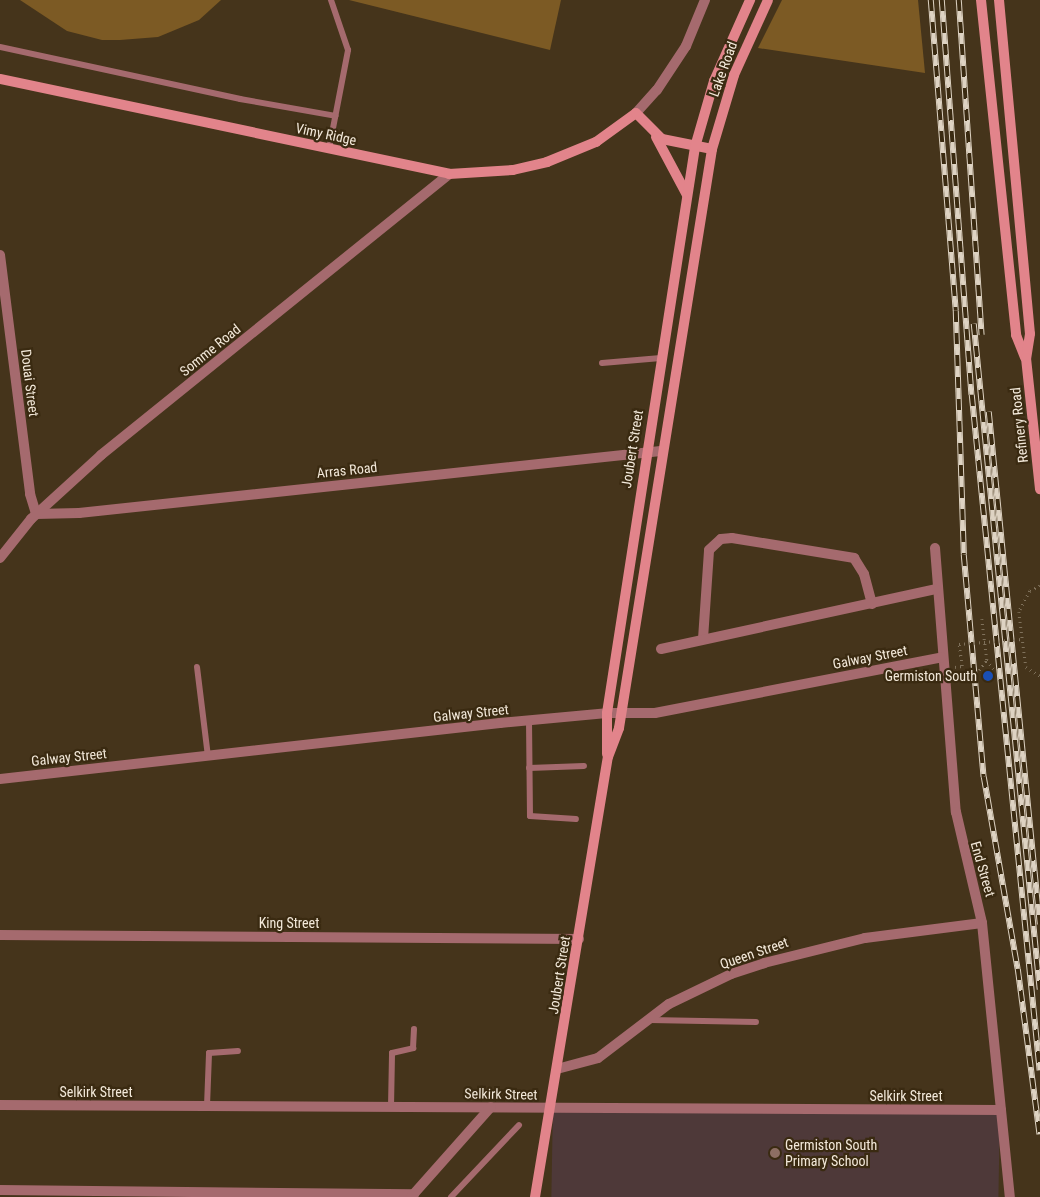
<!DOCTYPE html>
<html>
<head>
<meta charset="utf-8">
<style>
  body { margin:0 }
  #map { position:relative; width:1040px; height:1197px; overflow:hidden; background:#45341b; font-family:"Roboto Condensed",sans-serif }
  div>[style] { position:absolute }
  .education>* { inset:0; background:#4e3939; transform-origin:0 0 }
  .green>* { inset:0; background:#7c5a24 }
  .path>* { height:2.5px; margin-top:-1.25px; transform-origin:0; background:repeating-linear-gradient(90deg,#7f715b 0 1px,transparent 0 5px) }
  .lane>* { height:6px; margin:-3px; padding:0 3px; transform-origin:3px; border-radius:3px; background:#a56a6e }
  .street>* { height:10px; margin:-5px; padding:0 5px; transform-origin:5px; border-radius:5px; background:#a56a6e }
  .secondary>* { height:10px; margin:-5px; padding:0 5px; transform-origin:5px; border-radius:5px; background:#e2848b }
  .rail>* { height:5.5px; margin-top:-2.75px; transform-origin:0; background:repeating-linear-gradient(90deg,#3a2a11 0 11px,#ded3c3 0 22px); box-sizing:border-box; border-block:1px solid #ded3c3 }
  .path-bridge>* { height:2.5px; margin-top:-1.25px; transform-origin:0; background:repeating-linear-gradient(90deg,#7f715b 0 1px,transparent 0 5px) }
  .dots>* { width:14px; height:14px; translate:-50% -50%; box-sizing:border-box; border:2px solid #3a2a11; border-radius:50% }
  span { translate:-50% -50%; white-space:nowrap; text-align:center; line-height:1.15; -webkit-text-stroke:4.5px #3a2a11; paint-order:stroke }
  .street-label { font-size:14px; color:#f3e9da }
  .poi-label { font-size:14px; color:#f3e9da }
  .right { translate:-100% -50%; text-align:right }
  .left { translate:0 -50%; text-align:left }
</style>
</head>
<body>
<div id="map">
  <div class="education">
    <div style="left:553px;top:1103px;width:447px;height:95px;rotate:1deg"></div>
  </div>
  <div class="green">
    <div style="clip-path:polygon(20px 0,221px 0,199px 20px,158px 37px,120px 40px,102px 40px,67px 31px)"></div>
    <div style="clip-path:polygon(349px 0,561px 0,550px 50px)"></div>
    <div style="clip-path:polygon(782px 0,918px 0,925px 73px,758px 48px)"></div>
  </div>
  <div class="path">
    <div style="left:1040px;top:586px;width:11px;rotate:153deg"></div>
    <div style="left:1030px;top:591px;width:24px;rotate:118deg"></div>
    <div style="left:1019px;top:612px;width:55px;rotate:82.7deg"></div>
    <div style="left:1026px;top:667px;width:17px;rotate:33deg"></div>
    <div style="left:982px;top:619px;width:41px;rotate:83deg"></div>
    <div style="left:955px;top:667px;width:7px;rotate:-8deg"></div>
    <div style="left:962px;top:666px;width:22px;rotate:-98deg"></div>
    <div style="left:979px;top:670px;width:13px;rotate:-51deg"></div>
    <div style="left:987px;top:660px;width:11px;rotate:52deg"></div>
  </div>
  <div class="lane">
    <div style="left:0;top:47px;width:246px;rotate:12.2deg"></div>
    <div style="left:240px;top:99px;width:97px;rotate:10deg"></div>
    <div style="left:329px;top:149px;width:101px;rotate:-79.1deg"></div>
    <div style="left:348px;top:50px;width:53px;rotate:-108.8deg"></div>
    <div style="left:602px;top:363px;width:59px;rotate:-4.8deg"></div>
    <div style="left:197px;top:667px;width:90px;rotate:83deg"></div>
    <div style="left:529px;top:721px;width:95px;rotate:89.4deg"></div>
    <div style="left:530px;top:816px;width:46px;rotate:3.7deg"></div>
    <div style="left:529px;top:768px;width:55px;rotate:-2.1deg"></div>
    <div style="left:650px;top:1020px;width:106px;rotate:1.1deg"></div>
    <div style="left:207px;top:1106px;width:53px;rotate:-87.8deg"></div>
    <div style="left:209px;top:1053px;width:29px;rotate:-4deg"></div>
    <div style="left:391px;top:1107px;width:54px;rotate:-88.9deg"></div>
    <div style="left:392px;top:1053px;width:22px;rotate:-13deg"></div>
    <div style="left:413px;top:1048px;width:19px;rotate:-87deg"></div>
    <div style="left:451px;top:1197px;width:99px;rotate:-46.6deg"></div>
  </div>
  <div class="street">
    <div style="left:636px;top:113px;width:31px;rotate:-48deg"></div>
    <div style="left:657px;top:90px;width:53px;rotate:-56.6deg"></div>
    <div style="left:686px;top:46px;width:50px;rotate:-67.6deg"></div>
    <div style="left:0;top:255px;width:241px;rotate:82.8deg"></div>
    <div style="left:30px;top:494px;width:21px;rotate:73deg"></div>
    <div style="left:36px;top:514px;width:43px;rotate:-1.3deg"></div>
    <div style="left:79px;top:513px;width:585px;rotate:-6.08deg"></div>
    <div style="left:935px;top:548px;width:265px;rotate:85.5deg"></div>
    <div style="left:956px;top:812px;width:114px;rotate:76.8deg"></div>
    <div style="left:982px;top:923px;width:275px;rotate:84.2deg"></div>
    <div style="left:0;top:558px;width:50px;rotate:-51.5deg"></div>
    <div style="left:31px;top:519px;width:95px;rotate:-42.4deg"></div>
    <div style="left:101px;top:455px;width:447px;rotate:-38.9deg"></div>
    <div style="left:703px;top:639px;width:89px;rotate:-86.1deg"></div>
    <div style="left:709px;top:550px;width:16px;rotate:-43deg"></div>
    <div style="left:721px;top:539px;width:11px;rotate:-5deg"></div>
    <div style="left:732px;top:538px;width:124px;rotate:9.3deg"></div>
    <div style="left:854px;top:558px;width:19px;rotate:58deg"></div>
    <div style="left:864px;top:574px;width:31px;rotate:75deg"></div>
    <div style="left:661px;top:649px;width:281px;rotate:-12.3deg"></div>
    <div style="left:0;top:779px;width:503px;rotate:-6.39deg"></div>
    <div style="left:500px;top:723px;width:107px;rotate:-5.3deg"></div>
    <div style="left:607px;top:713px;width:48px"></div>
    <div style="left:655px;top:713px;width:292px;rotate:-11deg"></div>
    <div style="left:0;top:935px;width:579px;rotate:0.4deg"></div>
    <div style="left:557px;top:1069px;width:42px;rotate:-15deg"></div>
    <div style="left:598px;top:1058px;width:89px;rotate:-37.3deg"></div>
    <div style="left:669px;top:1004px;width:69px;rotate:-25.8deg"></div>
    <div style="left:731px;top:974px;width:35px;rotate:-18deg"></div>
    <div style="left:764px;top:963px;width:104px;rotate:-13.9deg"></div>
    <div style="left:865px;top:938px;width:118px;rotate:-7.3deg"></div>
    <div style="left:0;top:1105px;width:1001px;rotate:0.29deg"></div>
    <div style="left:0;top:1190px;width:414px;rotate:0.6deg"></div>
    <div style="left:411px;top:1197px;width:120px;rotate:-48.4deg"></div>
  </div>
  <div class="secondary">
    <div style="left:981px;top:0;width:337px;rotate:84deg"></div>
    <div style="left:1016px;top:335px;width:24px;rotate:68deg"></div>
    <div style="left:999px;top:0;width:335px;rotate:84.7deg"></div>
    <div style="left:1030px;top:334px;width:24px;rotate:99deg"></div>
    <div style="left:1026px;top:358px;width:132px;rotate:83.9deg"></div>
    <div style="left:0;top:79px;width:459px;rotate:11.9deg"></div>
    <div style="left:449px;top:174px;width:64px;rotate:-3.6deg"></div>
    <div style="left:513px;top:170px;width:35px;rotate:-13deg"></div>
    <div style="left:547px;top:162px;width:53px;rotate:-22.2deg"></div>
    <div style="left:596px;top:142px;width:49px;rotate:-35.9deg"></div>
    <div style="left:636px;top:113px;width:37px;rotate:45deg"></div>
    <div style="left:662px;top:139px;width:51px;rotate:11.3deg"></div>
    <div style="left:656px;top:137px;width:66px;rotate:61.9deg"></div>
    <div style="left:607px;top:754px;width:41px;rotate:-90deg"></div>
    <div style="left:607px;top:713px;width:573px;rotate:-81.16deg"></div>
    <div style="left:695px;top:147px;width:69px;rotate:-73.9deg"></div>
    <div style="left:714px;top:81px;width:89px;rotate:-66deg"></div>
    <div style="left:535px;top:1197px;width:446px;rotate:-80.6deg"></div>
    <div style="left:608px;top:757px;width:31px;rotate:-69deg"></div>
    <div style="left:619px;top:728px;width:586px;rotate:-80.87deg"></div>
    <div style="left:712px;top:149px;width:77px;rotate:-73.4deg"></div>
    <div style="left:734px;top:75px;width:82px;rotate:-65.6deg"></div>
  </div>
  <div class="rail">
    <div style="left:931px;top:0;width:312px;rotate:85.4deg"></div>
    <div style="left:956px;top:311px;width:244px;rotate:88.1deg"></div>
    <div style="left:964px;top:555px;width:223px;rotate:84.9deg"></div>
    <div style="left:984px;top:777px;width:195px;rotate:80deg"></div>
    <div style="left:1018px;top:969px;width:167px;rotate:82.5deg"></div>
    <div style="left:942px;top:0;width:396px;rotate:85.7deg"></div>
    <div style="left:972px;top:395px;width:679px;rotate:84.26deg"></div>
    <div style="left:959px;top:0;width:336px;rotate:86.1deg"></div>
    <div style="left:974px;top:324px;width:669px;rotate:84.34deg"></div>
    <div style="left:989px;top:412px;width:515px;rotate:84.31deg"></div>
  </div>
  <div class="path-bridge">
    <div style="left:959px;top:644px;width:63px;rotate:-4.5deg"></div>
  </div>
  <div class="dots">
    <div style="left:988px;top:676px;background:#1a4fb4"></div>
    <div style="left:775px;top:1153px;background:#8d6e63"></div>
  </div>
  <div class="street-label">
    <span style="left:723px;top:69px;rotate:-70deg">Lake Road</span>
    <span style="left:326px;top:134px;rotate:12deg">Vimy Ridge</span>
    <span style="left:210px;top:350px;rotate:-39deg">Somme Road</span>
    <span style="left:30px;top:383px;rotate:83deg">Douai Street</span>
    <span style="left:1019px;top:425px;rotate:-96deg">Refinery Road</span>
    <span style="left:632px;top:449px;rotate:-81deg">Joubert Street</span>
    <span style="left:347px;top:470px;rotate:-6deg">Arras Road</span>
    <span style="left:870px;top:657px;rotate:-11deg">Galway Street</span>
    <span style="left:471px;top:713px;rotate:-6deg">Galway Street</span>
    <span style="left:69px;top:757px;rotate:-6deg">Galway Street</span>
    <span style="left:983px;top:869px;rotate:74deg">End Street</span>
    <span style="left:289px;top:923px">King Street</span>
    <span style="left:754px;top:953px;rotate:-19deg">Queen Street</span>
    <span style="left:559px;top:975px;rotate:-81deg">Joubert Street</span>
    <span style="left:96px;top:1092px">Selkirk Street</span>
    <span style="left:501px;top:1094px;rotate:1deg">Selkirk Street</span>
    <span style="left:906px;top:1096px">Selkirk Street</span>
  </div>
  <div class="poi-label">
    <span class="right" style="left:977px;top:676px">Germiston South</span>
    <span class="left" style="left:785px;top:1153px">Germiston South<br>Primary School</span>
  </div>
</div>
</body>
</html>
